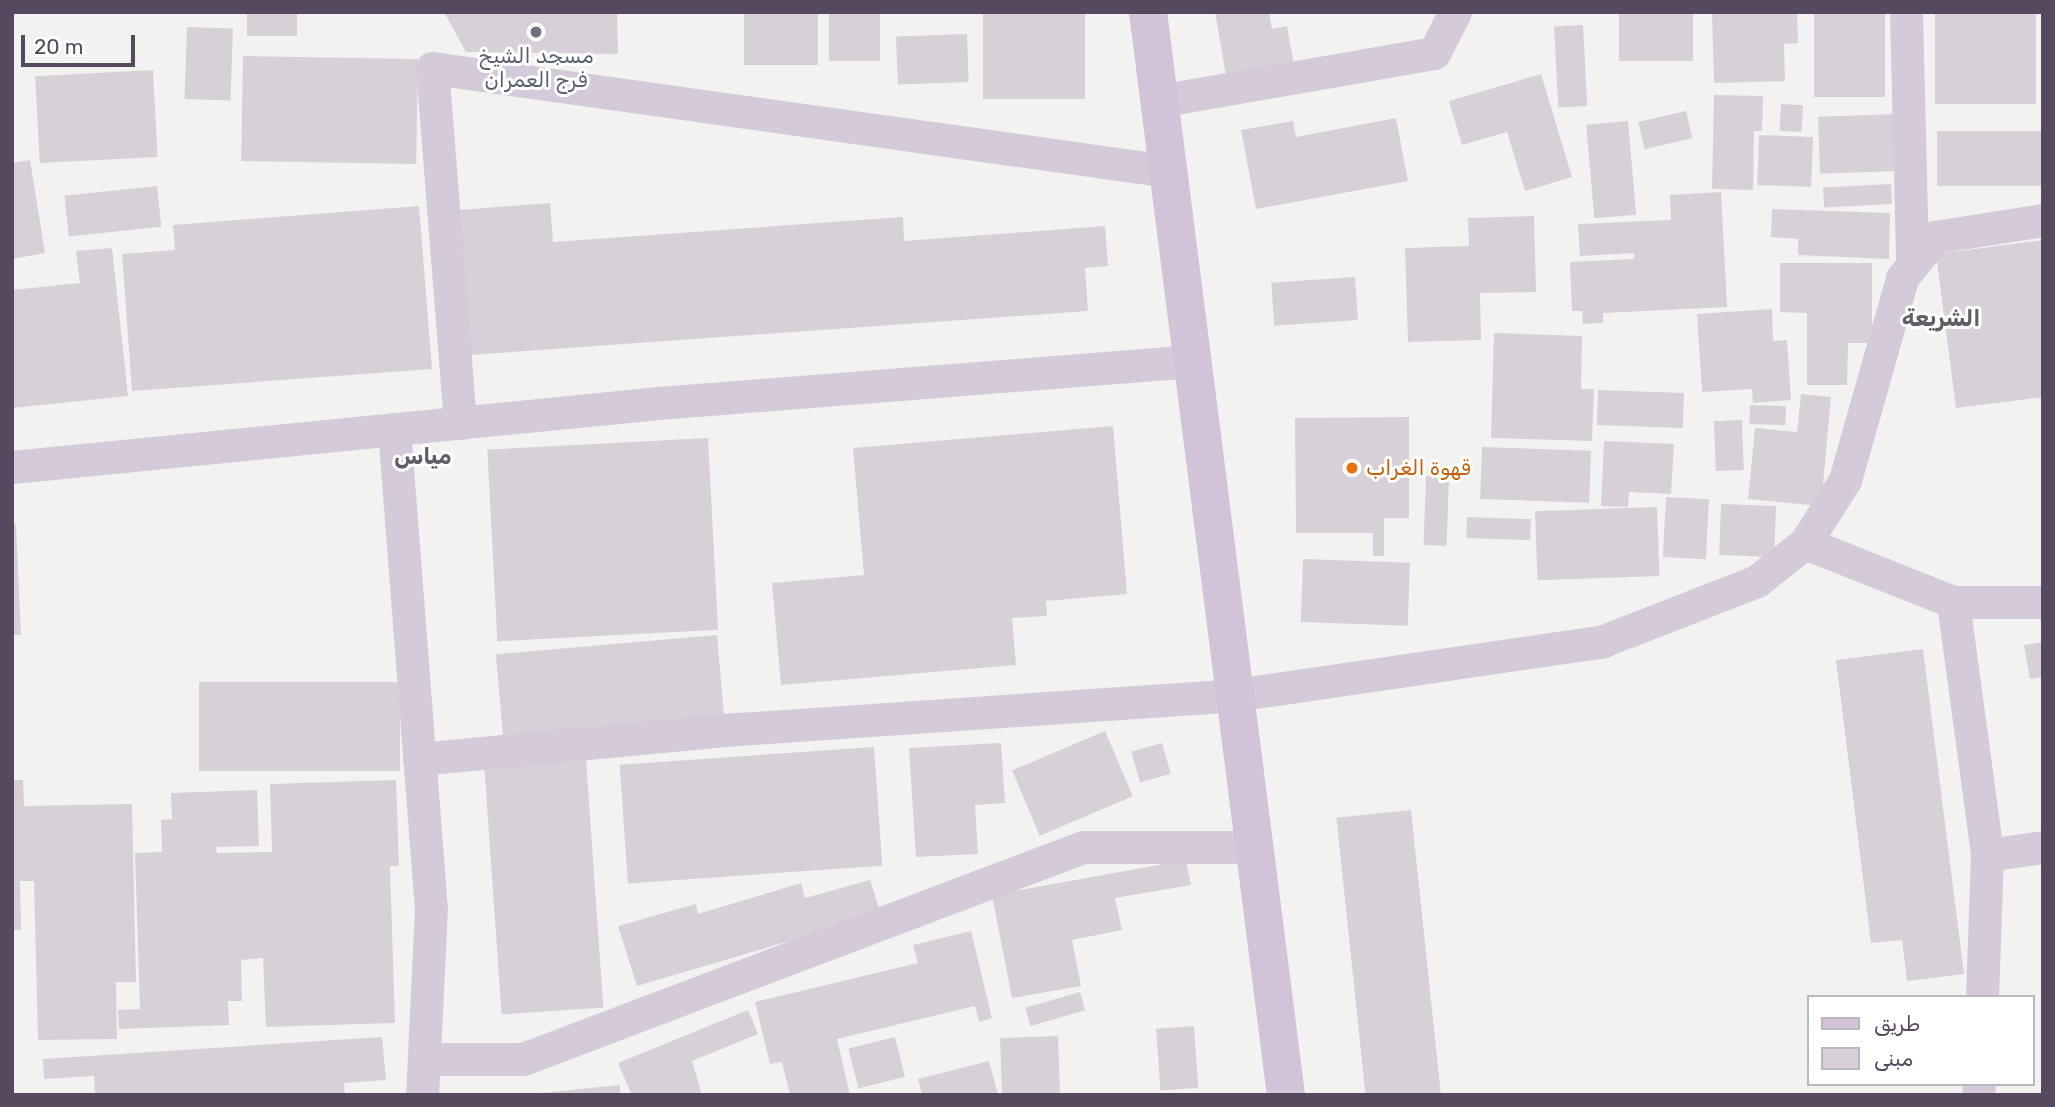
<!DOCTYPE html>
<html>
<head>
<meta charset="utf-8">
<style>
  body { margin:0 }
  #map { position:relative; width:2055px; height:1107px; overflow:hidden; background:#f2f3f0; font-family:Rubik,"Noto Sans Arabic",sans-serif }
  div>[style] { position:absolute }
  .building>* { inset:0; background:#d7d0d8; transform-origin:0 0 }
  .street>* { height:33px; margin:-16.5px; padding:0 16.5px; transform-origin:16.5px; border-radius:16.5px; background:#d4cada }
  .secondary>* { height:38px; margin:-19px; padding:0 19px; transform-origin:19px; border-radius:19px; background:#d2c3d9 }
  .dots>* { width:19px; height:19px; translate:-50% -50%; box-sizing:border-box; border:4px solid #fff; border-radius:50% }
  span { translate:-50% -50%; white-space:nowrap; text-align:center; line-height:1.15; -webkit-text-stroke:6px #fff; paint-order:stroke }
  .worship-label { font-size:21px; color:#5b616d }
  .food-label { font-size:21px; color:#c56008 }
  .left { translate:0 -50%; text-align:left }
  .neighbourhood-label { font-size:23px; color:#635d65; font-weight:700 }
  .frame { position:absolute; inset:0; border:14px solid #56485e; pointer-events:none }
  .legend { position:absolute; left:1807px; top:995px; width:228px; height:91px; box-sizing:border-box; background:#fff; border:2px solid #bbb6bf; margin:0; padding:9px 12px; list-style:none; font-size:21px; color:#56485e }
  .legend li { display:flex; align-items:center; gap:14px; height:35px }
  .legend b { width:35px; border:2px solid #bbb6bf }
  .scale { position:absolute; left:21px; top:35px; width:114px; height:32px; box-sizing:border-box; border:4px solid #56485e; border-top:0; padding-left:9px; font-size:21px; line-height:24px; white-space:nowrap; color:#56485e; -webkit-text-stroke:5px #fff; paint-order:stroke }
</style>
</head>
<body>
<div id="map">
  <div class="building">
    <div style="left:247px;top:12px;width:50px;height:24px"></div>
    <div style="clip-path:polygon(444px 12px,617px 12px,618px 54px,466px 52px)"></div>
    <div style="left:744px;top:12px;width:74px;height:53px"></div>
    <div style="left:829px;top:12px;width:51px;height:49px"></div>
    <div style="left:983px;top:12px;width:102px;height:87px"></div>
    <div style="clip-path:polygon(1215px 12px,1269px 12px,1272px 29px,1287px 26px,1294px 65px,1226px 76px)"></div>
    <div style="left:1619px;top:12px;width:74px;height:49px"></div>
    <div style="clip-path:polygon(1712px 12px,1797px 12px,1798px 43px,1784px 44px,1785px 81px,1714px 83px)"></div>
    <div style="left:1814px;top:12px;width:71px;height:85px"></div>
    <div style="left:1935px;top:12px;width:101px;height:92px"></div>
    <div style="left:1583px;top:25px;width:81px;height:29px;rotate:87deg"></div>
    <div style="left:187px;top:27px;width:46px;height:72px;rotate:2deg"></div>
    <div style="left:967px;top:34px;width:48px;height:71px;rotate:88deg"></div>
    <div style="left:243px;top:56px;width:175px;height:105px;rotate:1deg"></div>
    <div style="left:153px;top:70px;width:87px;height:118px;rotate:87deg"></div>
    <div style="clip-path:polygon(1541px 74px,1572px 177px,1525px 191px,1507px 132px,1462px 145px,1449px 101px)"></div>
    <div style="clip-path:polygon(1714px 95px,1763px 96px,1762px 131px,1754px 131px,1753px 190px,1712px 189px)"></div>
    <div style="left:1781px;top:104px;width:22px;height:27px;rotate:3deg"></div>
    <div style="left:1686px;top:111px;width:28px;height:49px;rotate:77deg"></div>
    <div style="left:1897px;top:114px;width:57px;height:79px;rotate:88deg"></div>
    <div style="clip-path:polygon(1396px 118px,1408px 181px,1256px 209px,1241px 130px,1293px 121px,1296px 137px)"></div>
    <div style="left:1628px;top:121px;width:94px;height:42px;rotate:85deg"></div>
    <div style="left:2043px;top:131px;width:55px;height:106px;rotate:90deg"></div>
    <div style="left:1759px;top:135px;width:54px;height:50px;rotate:2deg"></div>
    <div style="clip-path:polygon(30px 160px,45px 253px,12px 259px,12px 163px)"></div>
    <div style="left:1891px;top:184px;width:20px;height:68px;rotate:87deg"></div>
    <div style="left:157px;top:186px;width:41px;height:93px;rotate:84deg"></div>
    <div style="clip-path:polygon(1721px 192px,1727px 307px,1603px 313px,1603px 323px,1583px 324px,1582px 311px,1572px 311px,1570px 262px,1634px 259px,1634px 253px,1580px 256px,1578px 224px,1671px 220px,1670px 195px)"></div>
    <div style="clip-path:polygon(550px 203px,553px 242px,903px 217px,904px 241px,1105px 226px,1108px 266px,1085px 268px,1088px 311px,470px 355px,460px 210px)"></div>
    <div style="clip-path:polygon(419px 206px,432px 369px,132px 391px,122px 254px,175px 250px,173px 225px)"></div>
    <div style="clip-path:polygon(1772px 209px,1890px 213px,1889px 259px,1798px 255px,1798px 239px,1771px 237px)"></div>
    <div style="clip-path:polygon(1534px 216px,1536px 292px,1480px 293px,1481px 340px,1408px 342px,1405px 248px,1469px 246px,1468px 218px)"></div>
    <div style="clip-path:polygon(2043px 240px,2043px 397px,1956px 408px,1936px 254px)"></div>
    <div style="clip-path:polygon(112px 248px,128px 396px,12px 408px,12px 290px,80px 283px,76px 251px)"></div>
    <div style="clip-path:polygon(1780px 263px,1872px 263px,1872px 343px,1848px 343px,1847px 385px,1807px 385px,1807px 313px,1780px 312px)"></div>
    <div style="left:1355px;top:277px;width:43px;height:84px;rotate:86deg"></div>
    <div style="clip-path:polygon(1772px 309px,1773px 341px,1787px 340px,1791px 400px,1753px 403px,1752px 389px,1702px 392px,1697px 314px)"></div>
    <div style="clip-path:polygon(1494px 333px,1582px 336px,1581px 389px,1594px 389px,1592px 441px,1491px 438px)"></div>
    <div style="left:1598px;top:390px;width:86px;height:35px;rotate:2deg"></div>
    <div style="clip-path:polygon(1801px 394px,1831px 397px,1821px 506px,1748px 499px,1755px 428px,1797px 432px)"></div>
    <div style="left:1750px;top:405px;width:36px;height:19px;rotate:2deg"></div>
    <div style="clip-path:polygon(1409px 417px,1409px 518px,1384px 518px,1384px 556px,1373px 556px,1373px 533px,1296px 533px,1295px 418px)"></div>
    <div style="left:1742px;top:420px;width:50px;height:28px;rotate:88deg"></div>
    <div style="clip-path:polygon(1113px 426px,1127px 594px,1046px 601px,1047px 616px,1012px 618px,1016px 665px,781px 685px,772px 583px,864px 575px,853px 448px)"></div>
    <div style="left:708px;top:438px;width:192px;height:221px;rotate:87deg"></div>
    <div style="clip-path:polygon(1604px 441px,1674px 444px,1671px 494px,1629px 492px,1628px 507px,1601px 506px)"></div>
    <div style="left:1482px;top:447px;width:109px;height:52px;rotate:2deg"></div>
    <div style="left:1426px;top:476px;width:23px;height:69px;rotate:2deg"></div>
    <div style="left:1666px;top:497px;width:43px;height:60px;rotate:3deg"></div>
    <div style="left:1721px;top:504px;width:55px;height:51px;rotate:2deg"></div>
    <div style="left:1657px;top:507px;width:69px;height:122px;rotate:88deg"></div>
    <div style="left:1467px;top:517px;width:64px;height:21px;rotate:2deg"></div>
    <div style="clip-path:polygon(16px 524px,21px 635px,12px 635px,12px 525px)"></div>
    <div style="left:1303px;top:559px;width:107px;height:63px;rotate:2deg"></div>
    <div style="left:717px;top:635px;width:88px;height:222px;rotate:85deg"></div>
    <div style="clip-path:polygon(2043px 642px,2043px 677px,2030px 679px,2024px 645px)"></div>
    <div style="clip-path:polygon(1923px 649px,1964px 974px,1907px 981px,1902px 940px,1871px 943px,1836px 660px)"></div>
    <div style="left:199px;top:682px;width:201px;height:89px"></div>
    <div style="left:1105px;top:731px;width:71px;height:101px;rotate:67deg"></div>
    <div style="clip-path:polygon(1001px 743px,1005px 803px,975px 805px,978px 854px,916px 857px,909px 748px)"></div>
    <div style="left:1162px;top:743px;width:32px;height:32px;rotate:74deg"></div>
    <div style="left:874px;top:747px;width:119px;height:255px;rotate:86deg"></div>
    <div style="left:586px;top:759px;width:249px;height:102px;rotate:86deg"></div>
    <div style="clip-path:polygon(12px 780px,23px 780px,24px 806px,132px 804px,136px 982px,116px 982px,117px 1039px,38px 1040px,34px 881px,20px 881px,21px 930px,12px 930px)"></div>
    <div style="clip-path:polygon(396px 780px,399px 866px,390px 866px,395px 1023px,266px 1027px,263px 958px,241px 960px,242px 1001px,228px 1001px,229px 1025px,119px 1029px,118px 1010px,140px 1009px,135px 853px,162px 852px,161px 820px,172px 819px,171px 793px,257px 790px,259px 846px,216px 847px,217px 853px,272px 852px,270px 784px)"></div>
    <div style="left:1411px;top:810px;width:287px;height:75px;rotate:84deg"></div>
    <div style="clip-path:polygon(1186px 860px,1191px 885px,1115px 898px,1122px 930px,1072px 940px,1081px 986px,1012px 998px,992px 895px)"></div>
    <div style="clip-path:polygon(870px 880px,881px 914px,637px 986px,618px 926px,696px 904px,698px 914px,801px 883px,805px 898px)"></div>
    <div style="clip-path:polygon(971px 931px,992px 1018px,979px 1022px,975px 1006px,837px 1039px,850px 1095px,790px 1095px,782px 1062px,770px 1064px,755px 1002px,918px 963px,913px 945px)"></div>
    <div style="left:1080px;top:992px;width:19px;height:57px;rotate:74deg"></div>
    <div style="clip-path:polygon(748px 1010px,758px 1034px,692px 1061px,702px 1095px,632px 1095px,618px 1063px)"></div>
    <div style="left:1194px;top:1026px;width:62px;height:38px;rotate:86deg"></div>
    <div style="left:1058px;top:1036px;width:59px;height:58px;rotate:88deg"></div>
    <div style="clip-path:polygon(382px 1037px,386px 1080px,344px 1083px,345px 1095px,95px 1095px,94px 1076px,44px 1079px,43px 1059px)"></div>
    <div style="left:895px;top:1037px;width:41px;height:48px;rotate:76deg"></div>
    <div style="clip-path:polygon(989px 1061px,998px 1095px,922px 1095px,918px 1079px)"></div>
    <div style="clip-path:polygon(620px 1085px,620px 1095px,542px 1095px,542px 1093px)"></div>
  </div>
  <div class="street">
    <div style="left:1906px;top:12px;width:253px;rotate:88.6deg"></div>
    <div style="left:1159px;top:101px;width:279px;rotate:-9.9deg"></div>
    <div style="left:1434px;top:53px;width:46px;rotate:-62.9deg"></div>
    <div style="left:460px;top:423px;width:356px;rotate:-94.5deg"></div>
    <div style="left:432px;top:68px;width:743px;rotate:7.97deg"></div>
    <div style="left:394px;top:429px;width:479px;rotate:85.6deg"></div>
    <div style="left:431px;top:907px;width:188px;rotate:92.7deg"></div>
    <div style="left:12px;top:467px;width:650px;rotate:-5.65deg"></div>
    <div style="left:659px;top:403px;width:536px;rotate:-4.5deg"></div>
    <div style="left:1805px;top:543px;width:159px;rotate:21.7deg"></div>
    <div style="left:1953px;top:602px;width:90px"></div>
    <div style="left:1953px;top:602px;width:255px;rotate:82.3deg"></div>
    <div style="left:1987px;top:855px;width:142px;rotate:92deg"></div>
    <div style="left:419px;top:759px;width:321px;rotate:-5.4deg"></div>
    <div style="left:739px;top:729px;width:497px;rotate:-3.9deg"></div>
    <div style="left:1235px;top:695px;width:372px;rotate:-8.3deg"></div>
    <div style="left:1603px;top:641px;width:165px;rotate:-21.3deg"></div>
    <div style="left:1757px;top:581px;width:61px;rotate:-38.4deg"></div>
    <div style="left:1805px;top:543px;width:75px;rotate:-57.6deg"></div>
    <div style="left:1845px;top:480px;width:210px;rotate:-74.2deg"></div>
    <div style="left:1902px;top:278px;width:53px;rotate:-51.2deg"></div>
    <div style="left:1935px;top:237px;width:109px;rotate:-8.9deg"></div>
    <div style="left:1987px;top:855px;width:57px;rotate:-8.1deg"></div>
    <div style="left:426px;top:1059px;width:97px"></div>
    <div style="left:523px;top:1059px;width:599px;rotate:-20.74deg"></div>
    <div style="left:1083px;top:847px;width:171px"></div>
    <div style="left:1978px;top:1095px;width:11px;rotate:-85deg"></div>
  </div>
  <div class="secondary">
    <div style="left:1148px;top:12px;width:1092px;rotate:82.74deg"></div>
  </div>
  <div class="dots">
    <div style="left:536px;top:32px;background:#6b7280"></div>
    <div style="left:1352px;top:468px;background:#e8710a"></div>
  </div>
  <div class="worship-label">
    <span style="left:536px;top:68px">مسجد الشيخ<br>فرج العمران</span>
  </div>
  <div class="food-label">
    <span class="left" style="left:1366px;top:468px">قهوة الغراب</span>
  </div>
  <div class="neighbourhood-label">
    <span style="left:1941px;top:318px">الشريعة</span>
    <span style="left:423px;top:456px">مياس</span>
  </div>
  <div class="frame"></div>
  <ul class="legend">
  <li><b style="height:9px;background:#d2c3d9"></b>طريق</li>
  <li><b style="height:19px;background:#d7d0d8"></b>مبنى</li>
  </ul>
  <div class="scale">20 m</div>
</div>
</body>
</html>
